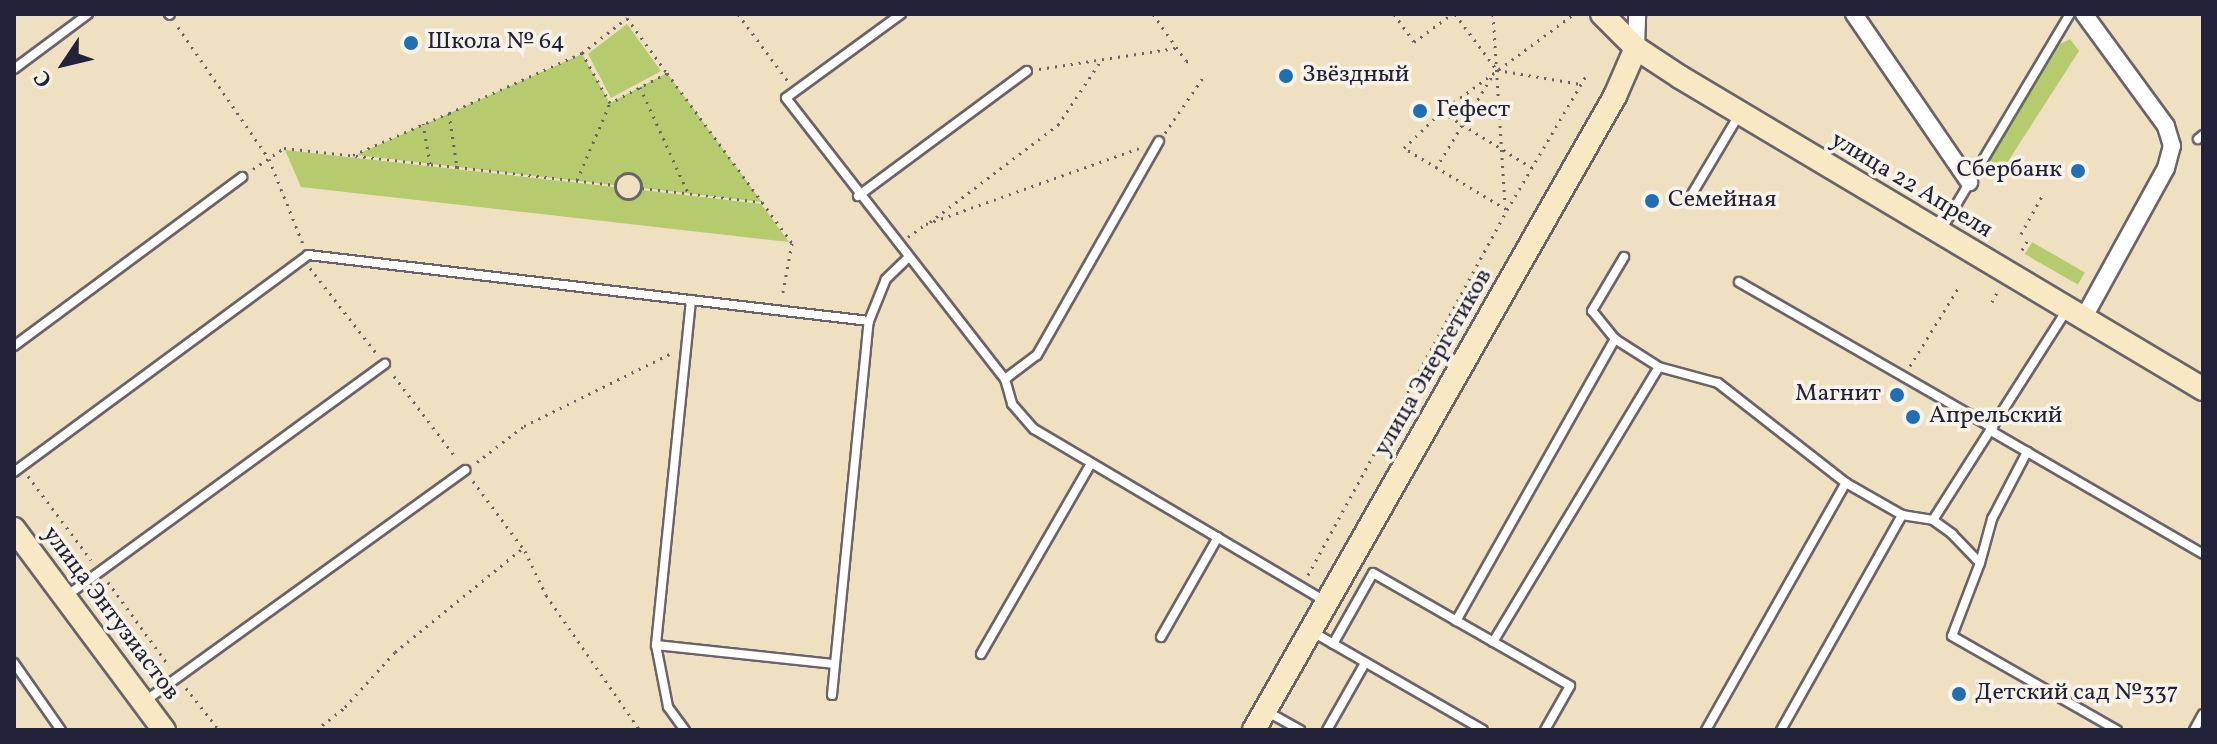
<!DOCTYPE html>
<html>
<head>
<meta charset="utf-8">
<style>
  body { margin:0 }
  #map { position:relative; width:2217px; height:744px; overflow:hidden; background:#efe0c1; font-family:Vollkorn,serif }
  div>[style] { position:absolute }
  .green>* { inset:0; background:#b6ca6e; transform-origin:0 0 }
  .path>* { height:3px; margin-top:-1.5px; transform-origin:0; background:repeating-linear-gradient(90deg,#6a646a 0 2px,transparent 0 8px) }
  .path>.ring { margin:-1.5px; padding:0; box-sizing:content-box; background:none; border:3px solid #6a646a; border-radius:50% }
  .roads { filter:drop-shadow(2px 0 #6a646a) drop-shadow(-2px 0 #6a646a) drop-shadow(0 2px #6a646a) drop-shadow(0 -2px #6a646a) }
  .service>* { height:8px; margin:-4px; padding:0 4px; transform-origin:4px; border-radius:4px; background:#fff }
  .minor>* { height:16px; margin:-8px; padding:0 8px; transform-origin:8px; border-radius:8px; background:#fff }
  .secondary>* { height:22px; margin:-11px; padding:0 11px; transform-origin:11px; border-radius:11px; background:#f8e8c3 }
  .dots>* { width:22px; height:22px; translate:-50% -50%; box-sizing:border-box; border:4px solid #f7f3e8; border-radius:50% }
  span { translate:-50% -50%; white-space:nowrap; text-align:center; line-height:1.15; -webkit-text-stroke:7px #f7f3e8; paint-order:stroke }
  .poi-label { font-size:24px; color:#22223b }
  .left { translate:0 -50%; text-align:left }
  .right { translate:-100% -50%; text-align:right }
  .street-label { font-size:24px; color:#22223b }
  .frame { position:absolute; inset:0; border:16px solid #22223b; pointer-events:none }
  .north { position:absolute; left:24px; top:24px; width:80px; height:80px; -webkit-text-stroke:6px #f7f3e8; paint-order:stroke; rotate:235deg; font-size:22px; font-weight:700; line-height:32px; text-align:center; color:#22223b }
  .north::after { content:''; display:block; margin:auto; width:28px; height:36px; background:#22223b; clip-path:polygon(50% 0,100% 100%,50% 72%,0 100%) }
</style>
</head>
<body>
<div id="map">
  <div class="green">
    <div style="clip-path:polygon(627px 24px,661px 71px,611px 98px,588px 54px)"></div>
    <div style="clip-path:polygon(2070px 39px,2079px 51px,1998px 177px,1984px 169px,2060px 44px)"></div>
    <div style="clip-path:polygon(582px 54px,610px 103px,667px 73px,762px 202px,643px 188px,632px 172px,620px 174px,614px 185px,356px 155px)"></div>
    <div style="clip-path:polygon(285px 150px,614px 187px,624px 200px,637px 198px,642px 190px,761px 204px,789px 242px,301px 187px)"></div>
    <div style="left:2032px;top:242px;width:61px;height:14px;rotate:30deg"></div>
  </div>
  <div class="path">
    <div style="left:738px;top:14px;width:84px;rotate:53.3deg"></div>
    <div style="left:1153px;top:14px;width:57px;rotate:54.9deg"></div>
    <div style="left:1186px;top:61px;width:7px;rotate:8deg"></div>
    <div style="left:1394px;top:14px;width:34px;rotate:54deg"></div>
    <div style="left:1414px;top:42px;width:47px;rotate:-36.4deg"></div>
    <div style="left:1455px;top:14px;width:70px;rotate:53.1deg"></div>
    <div style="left:1497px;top:70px;width:85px;rotate:9.5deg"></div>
    <div style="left:1493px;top:14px;width:192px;rotate:86.4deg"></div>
    <div style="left:178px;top:27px;width:160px;rotate:55.4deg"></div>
    <div style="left:269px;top:159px;width:92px;rotate:68.2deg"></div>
    <div style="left:1039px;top:69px;width:140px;rotate:-8.7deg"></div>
    <div style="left:667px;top:73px;width:64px;rotate:152.2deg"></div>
    <div style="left:610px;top:103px;width:57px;rotate:-119.2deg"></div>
    <div style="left:582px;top:53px;width:57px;rotate:-37.9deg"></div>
    <div style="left:627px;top:18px;width:68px;rotate:54deg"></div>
    <div style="left:667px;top:73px;width:160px;rotate:53.6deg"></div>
    <div style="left:762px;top:202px;width:51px;rotate:53.8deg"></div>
    <div style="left:792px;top:243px;width:55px;rotate:100.5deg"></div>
    <div style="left:640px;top:87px;width:116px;rotate:65.6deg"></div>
    <div style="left:1442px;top:112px;width:105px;rotate:31.7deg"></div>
    <div style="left:449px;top:113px;width:146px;rotate:-24.3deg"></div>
    <div style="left:1165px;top:133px;width:69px;rotate:-55.6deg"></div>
    <div style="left:353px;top:155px;width:105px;rotate:-23.6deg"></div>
    <div style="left:449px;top:113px;width:55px;rotate:81.6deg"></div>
    <div style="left:457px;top:167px;width:27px;rotate:-174deg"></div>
    <div style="left:430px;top:164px;width:41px;rotate:-99.9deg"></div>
    <div style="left:457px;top:167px;width:159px;rotate:6.5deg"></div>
    <div style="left:1436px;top:168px;width:111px;rotate:-58.6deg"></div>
    <div style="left:253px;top:169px;width:37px;rotate:-34deg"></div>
    <div style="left:284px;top:148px;width:147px;rotate:6.3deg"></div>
    <div class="ring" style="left:615px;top:173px;width:23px;height:23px"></div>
    <div style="left:577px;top:180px;width:84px;rotate:-66.8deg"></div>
    <div style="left:642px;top:188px;width:121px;rotate:6.7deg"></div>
    <div style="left:1506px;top:209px;width:119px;rotate:-149.1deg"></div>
    <div style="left:1404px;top:148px;width:52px;rotate:-44.2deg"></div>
    <div style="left:1441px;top:112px;width:165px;rotate:-36.4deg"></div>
    <div style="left:930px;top:222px;width:161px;rotate:-37.2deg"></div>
    <div style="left:1058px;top:125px;width:79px;rotate:-56.3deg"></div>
    <div style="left:2021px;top:234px;width:43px;rotate:-61.1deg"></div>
    <div style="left:908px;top:237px;width:22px;rotate:-36deg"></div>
    <div style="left:926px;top:224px;width:227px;rotate:-19.6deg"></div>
    <div style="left:2022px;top:250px;width:14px;rotate:-60deg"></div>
    <div style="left:310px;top:268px;width:109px;rotate:52.1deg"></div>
    <div style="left:1992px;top:302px;width:15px;rotate:-62deg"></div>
    <div style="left:1910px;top:366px;width:95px;rotate:-58.3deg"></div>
    <div style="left:394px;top:376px;width:104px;rotate:52.8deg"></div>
    <div style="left:477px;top:462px;width:59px;rotate:-37.5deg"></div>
    <div style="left:524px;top:426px;width:165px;rotate:-26.3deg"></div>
    <div style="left:28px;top:476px;width:105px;rotate:53.1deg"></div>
    <div style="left:473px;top:481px;width:87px;rotate:53.4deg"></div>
    <div style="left:525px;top:551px;width:49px;rotate:64.5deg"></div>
    <div style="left:546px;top:595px;width:165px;rotate:55.2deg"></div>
    <div style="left:1308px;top:575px;width:416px;rotate:-61.4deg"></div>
    <div style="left:1507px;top:210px;width:156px;rotate:-59.5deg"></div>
    <div style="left:108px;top:582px;width:104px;rotate:54deg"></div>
    <div style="left:186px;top:688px;width:53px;rotate:51.8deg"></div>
    <div style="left:316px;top:730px;width:37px;rotate:-38deg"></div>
    <div style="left:345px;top:707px;width:74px;rotate:-47.7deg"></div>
    <div style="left:395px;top:652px;width:165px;rotate:-39.1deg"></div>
  </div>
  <div class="roads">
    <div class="service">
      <div style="left:169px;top:14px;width:1px;rotate:45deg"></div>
      <div style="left:901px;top:14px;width:142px;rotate:143.9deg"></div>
      <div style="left:786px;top:98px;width:356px;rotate:52.1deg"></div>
      <div style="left:1005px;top:379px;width:26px;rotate:74deg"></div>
      <div style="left:1012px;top:404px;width:33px;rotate:49deg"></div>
      <div style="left:1034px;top:429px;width:338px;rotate:30.6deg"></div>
      <div style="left:14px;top:69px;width:92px;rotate:-36.6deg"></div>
      <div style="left:2198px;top:139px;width:6px;rotate:-39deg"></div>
      <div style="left:1692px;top:194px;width:92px;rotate:-59.3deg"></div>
      <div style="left:858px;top:196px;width:210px;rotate:-36.5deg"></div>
      <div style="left:1940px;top:232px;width:254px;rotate:-59.2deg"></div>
      <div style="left:1739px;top:282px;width:293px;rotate:29.9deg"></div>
      <div style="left:691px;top:300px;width:347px;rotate:95.8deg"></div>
      <div style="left:656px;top:645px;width:180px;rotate:6.1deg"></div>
      <div style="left:14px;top:346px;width:284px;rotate:-36.5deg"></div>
      <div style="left:1659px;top:367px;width:61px;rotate:15.2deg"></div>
      <div style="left:1718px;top:383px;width:162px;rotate:38deg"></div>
      <div style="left:1846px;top:483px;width:64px;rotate:29.7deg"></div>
      <div style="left:1902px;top:515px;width:31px;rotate:9deg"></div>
      <div style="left:1933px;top:520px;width:24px;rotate:36deg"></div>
      <div style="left:1952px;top:534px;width:40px;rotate:46deg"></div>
      <div style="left:1980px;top:563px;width:78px;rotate:111deg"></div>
      <div style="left:1952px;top:636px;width:190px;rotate:29.7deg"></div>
      <div style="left:1005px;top:379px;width:40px;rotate:-37deg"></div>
      <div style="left:1037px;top:355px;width:246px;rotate:-60.3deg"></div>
      <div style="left:1991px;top:431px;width:245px;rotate:30.1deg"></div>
      <div style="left:14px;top:472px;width:365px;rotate:-36.4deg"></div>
      <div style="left:308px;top:255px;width:565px;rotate:6.71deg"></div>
      <div style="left:1933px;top:520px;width:248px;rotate:-57.5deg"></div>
      <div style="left:1980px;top:563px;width:46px;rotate:-74.7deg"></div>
      <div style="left:1992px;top:519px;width:76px;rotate:-62.4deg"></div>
      <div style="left:65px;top:597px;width:396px;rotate:-36.1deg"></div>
      <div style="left:1456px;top:621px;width:324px;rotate:-60.6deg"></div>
      <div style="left:1311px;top:631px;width:198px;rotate:29.9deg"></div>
      <div style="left:1161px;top:637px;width:115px;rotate:-60.3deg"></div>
      <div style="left:1493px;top:642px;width:321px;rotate:-58.9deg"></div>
      <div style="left:1659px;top:367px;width:52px;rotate:-147.5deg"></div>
      <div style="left:1615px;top:339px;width:36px;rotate:-129deg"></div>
      <div style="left:1592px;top:311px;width:63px;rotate:-59.3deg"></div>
      <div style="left:1333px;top:644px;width:81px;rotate:-60.6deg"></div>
      <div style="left:1373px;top:573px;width:227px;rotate:29.8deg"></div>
      <div style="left:1570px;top:686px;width:51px;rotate:119.6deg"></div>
      <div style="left:656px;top:645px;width:63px;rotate:79deg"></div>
      <div style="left:668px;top:707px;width:29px;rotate:54deg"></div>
      <div style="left:981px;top:654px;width:218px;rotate:-60deg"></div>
      <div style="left:14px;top:663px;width:82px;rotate:55deg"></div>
      <div style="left:832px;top:695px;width:376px;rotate:-84.4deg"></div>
      <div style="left:869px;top:321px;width:45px;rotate:-68deg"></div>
      <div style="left:886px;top:279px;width:30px;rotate:-44deg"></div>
      <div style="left:145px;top:701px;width:395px;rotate:-35.8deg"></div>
      <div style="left:1266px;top:711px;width:39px;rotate:29deg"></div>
      <div style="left:1327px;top:730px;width:77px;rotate:-60.4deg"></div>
      <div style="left:1706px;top:730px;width:284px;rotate:-60.5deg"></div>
      <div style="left:1781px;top:730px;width:247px;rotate:-60.6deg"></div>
      <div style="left:2194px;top:730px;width:18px;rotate:-61deg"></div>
    </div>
    <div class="minor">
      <div style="left:1854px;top:14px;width:204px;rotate:55.6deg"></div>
      <div style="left:1636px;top:48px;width:34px;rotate:-88deg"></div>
      <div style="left:2083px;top:319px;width:172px;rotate:-61.2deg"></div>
      <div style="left:2166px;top:168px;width:23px;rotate:-75deg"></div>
      <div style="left:2172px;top:146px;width:21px;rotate:-107deg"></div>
      <div style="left:2166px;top:126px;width:139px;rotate:-126.2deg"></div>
    </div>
    <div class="secondary">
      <div style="left:1602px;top:14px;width:48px;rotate:45deg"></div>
      <div style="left:1636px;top:48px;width:53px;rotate:33.4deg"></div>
      <div style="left:1680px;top:77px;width:609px;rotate:30.82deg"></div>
      <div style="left:14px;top:529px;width:251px;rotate:53.3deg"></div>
      <div style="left:1254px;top:730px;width:730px;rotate:-60.34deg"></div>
      <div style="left:1615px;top:96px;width:52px;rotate:-66.4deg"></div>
    </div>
  </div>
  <div class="dots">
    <div style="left:411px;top:43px;background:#1f6fb2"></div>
    <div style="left:1286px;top:76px;background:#1f6fb2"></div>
    <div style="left:1420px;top:111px;background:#1f6fb2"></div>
    <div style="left:2078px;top:171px;background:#1f6fb2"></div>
    <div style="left:1652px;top:201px;background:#1f6fb2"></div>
    <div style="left:1897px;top:395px;background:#1f6fb2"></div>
    <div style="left:1913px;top:417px;background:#1f6fb2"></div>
    <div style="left:1959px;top:694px;background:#1f6fb2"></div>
  </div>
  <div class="poi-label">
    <span class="left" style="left:427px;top:43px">Школа № 64</span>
    <span class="left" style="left:1302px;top:76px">Звёздный</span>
    <span class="left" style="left:1436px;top:111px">Гефест</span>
    <span class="right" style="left:2062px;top:171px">Сбербанк</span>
    <span class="left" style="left:1668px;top:201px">Семейная</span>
    <span class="right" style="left:1881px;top:395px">Магнит</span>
    <span class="left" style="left:1929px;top:417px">Апрельский</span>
    <span class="left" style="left:1975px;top:694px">Детский сад №337</span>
  </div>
  <div class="street-label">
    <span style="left:1911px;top:186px;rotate:31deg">улица 22 Апреля</span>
    <span style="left:1434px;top:363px;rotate:-60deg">улица Энергетиков</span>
    <span style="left:110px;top:614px;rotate:53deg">улица Энтузиастов</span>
  </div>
  <div class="frame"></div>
  <div class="north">С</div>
</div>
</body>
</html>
